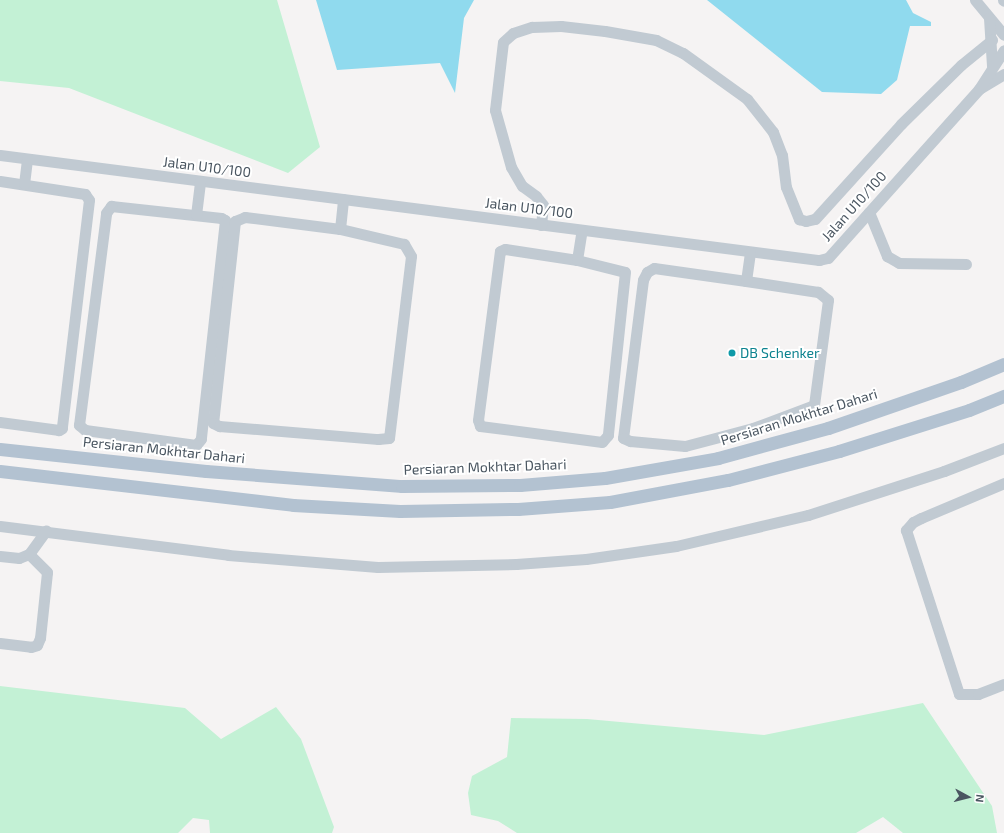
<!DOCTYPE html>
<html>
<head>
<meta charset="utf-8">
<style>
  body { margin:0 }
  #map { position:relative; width:1004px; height:833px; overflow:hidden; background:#f5f3f3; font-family:"Exo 2",sans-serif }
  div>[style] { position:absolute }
  .green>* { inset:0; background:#c3f1d5 }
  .water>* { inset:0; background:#90daee }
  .minor>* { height:11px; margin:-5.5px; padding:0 5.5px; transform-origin:5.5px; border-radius:5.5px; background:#c1cad2 }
  .major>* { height:13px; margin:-6.5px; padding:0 6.5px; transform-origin:6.5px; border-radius:6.5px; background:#b3c2d1 }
  .dots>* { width:11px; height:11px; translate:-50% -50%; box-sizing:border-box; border:2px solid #fff; border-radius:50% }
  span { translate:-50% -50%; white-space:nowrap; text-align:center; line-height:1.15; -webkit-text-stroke:4px #fff; paint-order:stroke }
  .street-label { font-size:14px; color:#4a5661 }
  .culture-label { font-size:14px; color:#0d838f }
  .left { translate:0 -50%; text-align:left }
  .north { position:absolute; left:948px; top:777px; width:40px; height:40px; -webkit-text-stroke:3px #fff; paint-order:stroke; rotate:97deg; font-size:11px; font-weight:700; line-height:16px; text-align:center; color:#4a5661 }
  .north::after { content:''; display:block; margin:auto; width:14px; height:18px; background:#4a5661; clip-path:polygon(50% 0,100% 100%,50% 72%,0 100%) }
</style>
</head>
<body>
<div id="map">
  <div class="green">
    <div style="clip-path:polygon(0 0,277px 0,320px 147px,288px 173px,69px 88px,0 81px)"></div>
    <div style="clip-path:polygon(0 686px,185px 708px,221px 739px,276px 707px,301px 739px,334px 827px,332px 833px,210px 833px,209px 820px,193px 818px,178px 833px,0 833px)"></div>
    <div style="clip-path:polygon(923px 703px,992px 806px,997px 833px,903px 833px,883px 817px,856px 833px,517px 833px,498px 821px,471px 815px,468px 793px,472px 776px,507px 757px,511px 718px,587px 719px,764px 735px)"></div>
  </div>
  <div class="water">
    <div style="clip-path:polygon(316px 0,474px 0,464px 18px,455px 93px,440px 63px,337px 70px)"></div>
    <div style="clip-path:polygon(707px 0,906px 0,913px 13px,931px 22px,931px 26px,910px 26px,897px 80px,881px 94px,822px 92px)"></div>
  </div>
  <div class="minor">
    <div style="left:975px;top:0;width:45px;rotate:50.4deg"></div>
    <div style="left:1003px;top:0;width:1px;rotate:45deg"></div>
    <div style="left:989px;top:18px;width:48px;rotate:86.4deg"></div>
    <div style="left:979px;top:89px;width:29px;rotate:-31deg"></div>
    <div style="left:0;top:155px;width:826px;rotate:7.31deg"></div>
    <div style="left:819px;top:260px;width:9px;rotate:-13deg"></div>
    <div style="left:828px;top:258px;width:227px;rotate:-48.2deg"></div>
    <div style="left:979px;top:89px;width:46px;rotate:-57.3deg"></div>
    <div style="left:0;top:181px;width:86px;rotate:8.7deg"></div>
    <div style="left:85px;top:194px;width:7px;rotate:56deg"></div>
    <div style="left:89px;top:200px;width:230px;rotate:96.8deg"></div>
    <div style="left:62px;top:428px;width:4px;rotate:146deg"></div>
    <div style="left:59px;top:430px;width:60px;rotate:-172.3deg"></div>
    <div style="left:24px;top:184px;width:25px;rotate:-83deg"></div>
    <div style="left:111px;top:206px;width:111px;rotate:6.2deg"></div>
    <div style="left:221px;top:218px;width:4px;rotate:27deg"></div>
    <div style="left:225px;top:220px;width:220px;rotate:96.3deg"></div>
    <div style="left:201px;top:439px;width:8px;rotate:130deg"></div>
    <div style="left:196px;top:445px;width:112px;rotate:-172.3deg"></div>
    <div style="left:85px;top:430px;width:8px;rotate:-140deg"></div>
    <div style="left:79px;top:425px;width:214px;rotate:-82.7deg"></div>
    <div style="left:106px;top:213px;width:9px;rotate:-54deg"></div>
    <div style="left:869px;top:212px;width:48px;rotate:67.8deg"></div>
    <div style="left:887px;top:256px;width:14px;rotate:30deg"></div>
    <div style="left:899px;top:263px;width:67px;rotate:0.9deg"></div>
    <div style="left:196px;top:215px;width:34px;rotate:-83deg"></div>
    <div style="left:541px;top:225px;width:20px;rotate:-84deg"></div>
    <div style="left:543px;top:205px;width:11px;rotate:-128deg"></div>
    <div style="left:536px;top:196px;width:17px;rotate:-144deg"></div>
    <div style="left:522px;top:186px;width:22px;rotate:-120deg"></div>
    <div style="left:511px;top:167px;width:59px;rotate:-105.7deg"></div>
    <div style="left:495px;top:110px;width:68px;rotate:-83.3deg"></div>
    <div style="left:503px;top:42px;width:13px;rotate:-42deg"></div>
    <div style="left:513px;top:33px;width:20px;rotate:-18deg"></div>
    <div style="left:532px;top:27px;width:29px;rotate:-2deg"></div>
    <div style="left:561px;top:26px;width:44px;rotate:6.5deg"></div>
    <div style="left:605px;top:31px;width:52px;rotate:10deg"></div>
    <div style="left:656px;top:40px;width:30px;rotate:26deg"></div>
    <div style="left:683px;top:53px;width:79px;rotate:35.7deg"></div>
    <div style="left:747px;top:99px;width:42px;rotate:51.8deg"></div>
    <div style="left:773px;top:132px;width:25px;rotate:69deg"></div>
    <div style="left:782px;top:155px;width:32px;rotate:83deg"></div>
    <div style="left:786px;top:187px;width:35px;rotate:68deg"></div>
    <div style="left:799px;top:219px;width:7px;rotate:16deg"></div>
    <div style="left:806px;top:221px;width:9px;rotate:-13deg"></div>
    <div style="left:815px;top:219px;width:128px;rotate:-47.8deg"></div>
    <div style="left:901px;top:124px;width:84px;rotate:-44.5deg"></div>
    <div style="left:961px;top:65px;width:40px;rotate:-39deg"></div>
    <div style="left:340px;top:229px;width:96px;rotate:-172.8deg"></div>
    <div style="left:245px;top:217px;width:11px;rotate:158deg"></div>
    <div style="left:235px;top:221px;width:203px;rotate:96.2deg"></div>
    <div style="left:213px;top:423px;width:7px;rotate:27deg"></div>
    <div style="left:219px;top:426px;width:160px;rotate:4.7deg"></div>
    <div style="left:378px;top:439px;width:11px;rotate:-5deg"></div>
    <div style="left:389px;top:438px;width:183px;rotate:-83.1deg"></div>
    <div style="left:411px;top:256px;width:14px;rotate:-120deg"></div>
    <div style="left:404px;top:244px;width:66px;rotate:-166.8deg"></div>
    <div style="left:340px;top:229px;width:30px;rotate:-84deg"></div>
    <div style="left:505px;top:249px;width:73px;rotate:8.7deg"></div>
    <div style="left:577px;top:260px;width:49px;rotate:14deg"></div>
    <div style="left:625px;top:272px;width:164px;rotate:96deg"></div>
    <div style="left:608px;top:435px;width:9px;rotate:131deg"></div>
    <div style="left:602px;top:442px;width:123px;rotate:-172.5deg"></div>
    <div style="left:480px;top:426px;width:6px;rotate:-108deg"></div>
    <div style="left:478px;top:420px;width:170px;rotate:-82.6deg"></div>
    <div style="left:500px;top:251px;width:5px;rotate:-22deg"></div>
    <div style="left:577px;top:260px;width:30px;rotate:-81deg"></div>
    <div style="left:746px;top:281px;width:93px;rotate:-172deg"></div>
    <div style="left:654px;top:268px;width:8px;rotate:150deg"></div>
    <div style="left:647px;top:272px;width:9px;rotate:117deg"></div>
    <div style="left:643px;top:280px;width:159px;rotate:97.2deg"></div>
    <div style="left:623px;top:438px;width:8px;rotate:23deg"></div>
    <div style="left:630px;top:441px;width:55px;rotate:5.2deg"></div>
    <div style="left:685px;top:446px;width:70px;rotate:-14.8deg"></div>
    <div style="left:753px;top:428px;width:65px;rotate:-20.7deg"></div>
    <div style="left:814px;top:405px;width:106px;rotate:-82.4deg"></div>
    <div style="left:828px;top:300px;width:13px;rotate:-141deg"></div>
    <div style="left:818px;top:292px;width:73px;rotate:-171.3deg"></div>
    <div style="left:746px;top:281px;width:29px;rotate:-82deg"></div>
    <div style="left:1004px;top:483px;width:90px;rotate:157.1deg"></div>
    <div style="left:921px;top:518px;width:9px;rotate:153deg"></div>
    <div style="left:913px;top:522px;width:11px;rotate:131deg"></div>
    <div style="left:906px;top:530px;width:172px;rotate:72.1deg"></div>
    <div style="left:959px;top:694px;width:19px"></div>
    <div style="left:978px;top:694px;width:28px;rotate:-21deg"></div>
    <div style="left:0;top:526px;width:230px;rotate:7.2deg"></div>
    <div style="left:228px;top:555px;width:150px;rotate:4.6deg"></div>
    <div style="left:378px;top:567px;width:138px;rotate:-1.2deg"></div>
    <div style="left:516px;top:564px;width:70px;rotate:-4.1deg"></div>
    <div style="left:586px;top:559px;width:91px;rotate:-8.2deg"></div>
    <div style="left:676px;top:546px;width:136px;rotate:-13.2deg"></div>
    <div style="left:808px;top:515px;width:143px;rotate:-17.9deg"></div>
    <div style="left:944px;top:471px;width:64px;rotate:-21deg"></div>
    <div style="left:0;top:556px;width:19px;rotate:6deg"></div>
    <div style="left:19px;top:558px;width:11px;rotate:-22deg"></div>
    <div style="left:0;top:643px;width:31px;rotate:7deg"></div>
    <div style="left:31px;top:647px;width:6px;rotate:-18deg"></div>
    <div style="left:37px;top:645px;width:8px;rotate:-67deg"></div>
    <div style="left:40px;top:638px;width:66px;rotate:-83.9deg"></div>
    <div style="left:47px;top:572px;width:25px;rotate:-135deg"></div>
    <div style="left:29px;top:554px;width:29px;rotate:-54deg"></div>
  </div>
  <div class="major">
    <div style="left:0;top:449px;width:207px;rotate:6.1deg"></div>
    <div style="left:206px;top:471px;width:197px;rotate:4.4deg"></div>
    <div style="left:402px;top:486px;width:118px;rotate:-0.5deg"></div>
    <div style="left:520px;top:485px;width:85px;rotate:-4.7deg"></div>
    <div style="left:605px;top:478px;width:115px;rotate:-10deg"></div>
    <div style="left:718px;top:458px;width:114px;rotate:-15.3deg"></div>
    <div style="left:828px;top:428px;width:141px;rotate:-19.1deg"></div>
    <div style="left:961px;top:382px;width:47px;rotate:-22.7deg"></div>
    <div style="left:0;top:471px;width:295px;rotate:6.6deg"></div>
    <div style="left:293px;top:505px;width:107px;rotate:3.2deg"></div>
    <div style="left:400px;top:511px;width:118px;rotate:-1deg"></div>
    <div style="left:518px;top:509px;width:92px;rotate:-4.4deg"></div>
    <div style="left:610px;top:502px;width:120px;rotate:-10.6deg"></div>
    <div style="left:728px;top:480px;width:115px;rotate:-14.6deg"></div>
    <div style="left:839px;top:451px;width:136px;rotate:-17.5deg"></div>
    <div style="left:969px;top:410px;width:38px;rotate:-22deg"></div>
  </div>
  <div class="dots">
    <div style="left:732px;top:353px;background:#0f9aa8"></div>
  </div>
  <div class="street-label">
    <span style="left:207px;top:167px;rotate:7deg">Jalan U10/100</span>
    <span style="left:854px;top:206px;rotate:-48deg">Jalan U10/100</span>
    <span style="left:529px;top:208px;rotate:7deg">Jalan U10/100</span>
    <span style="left:799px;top:417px;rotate:-17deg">Persiaran Mokhtar Dahari</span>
    <span style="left:164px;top:450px;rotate:6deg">Persiaran Mokhtar Dahari</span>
    <span style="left:485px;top:467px;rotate:-2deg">Persiaran Mokhtar Dahari</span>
  </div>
  <div class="culture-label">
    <span class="left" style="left:740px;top:353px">DB Schenker</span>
  </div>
  <div class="north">N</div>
</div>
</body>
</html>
